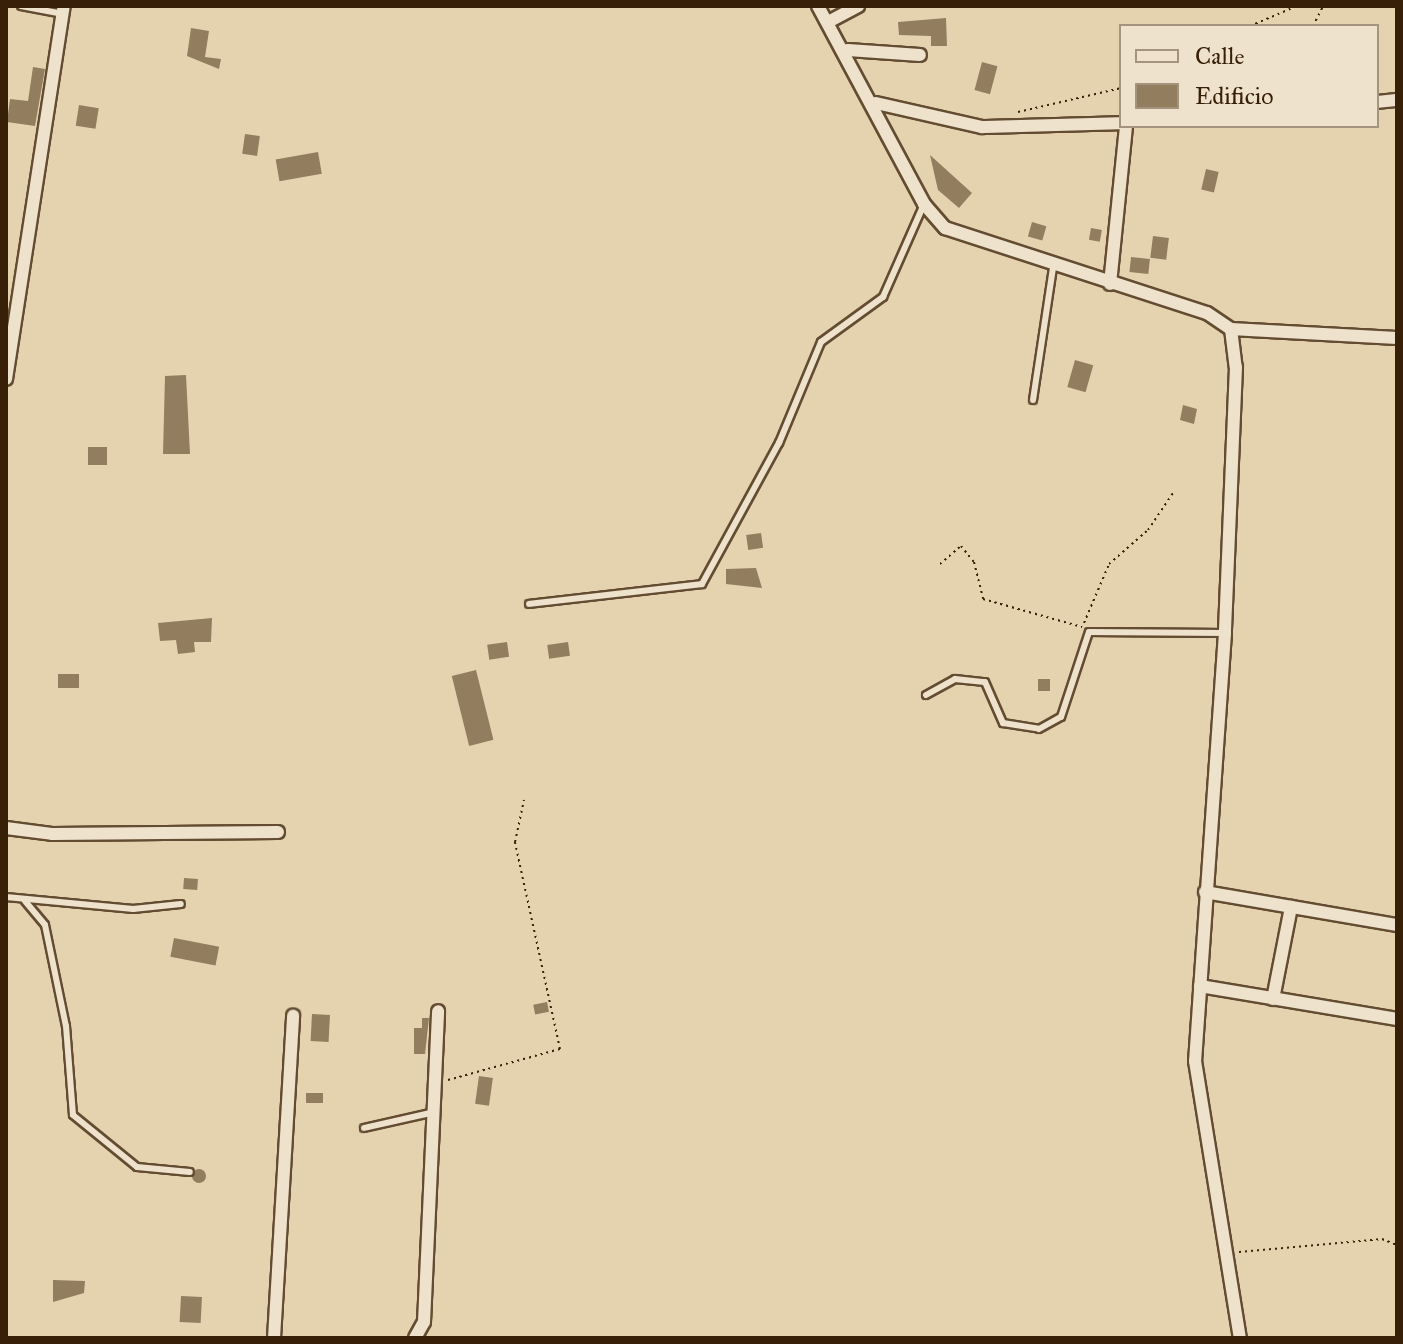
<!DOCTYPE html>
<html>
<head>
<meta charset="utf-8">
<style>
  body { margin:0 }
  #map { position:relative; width:1403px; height:1344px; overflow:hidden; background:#e5d3b0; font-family:"IM FELL Great Primer",serif }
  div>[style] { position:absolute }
  .building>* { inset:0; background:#927d5f; transform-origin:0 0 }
  .round { border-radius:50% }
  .path>* { height:2px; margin-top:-1px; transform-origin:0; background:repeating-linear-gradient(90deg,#381f07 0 2px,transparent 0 6px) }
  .roads { filter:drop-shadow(2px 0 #634c31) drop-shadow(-2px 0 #634c31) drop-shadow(0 2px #634c31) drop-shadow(0 -2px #634c31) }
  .lane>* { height:6px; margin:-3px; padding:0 3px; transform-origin:3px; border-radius:3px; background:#eee2cc }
  .street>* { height:12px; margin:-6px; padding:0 6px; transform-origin:6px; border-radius:6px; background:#eee2cc }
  span { translate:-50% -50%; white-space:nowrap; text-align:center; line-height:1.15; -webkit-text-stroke:7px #eee2cc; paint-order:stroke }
  .frame { position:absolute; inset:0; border:8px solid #381f07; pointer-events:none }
  .legend { position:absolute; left:1119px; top:24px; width:260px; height:104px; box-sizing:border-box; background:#eee2cc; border:2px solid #a5947d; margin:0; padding:10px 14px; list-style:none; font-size:24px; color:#381f07 }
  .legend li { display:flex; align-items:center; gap:16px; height:40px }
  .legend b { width:40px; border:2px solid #a5947d }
</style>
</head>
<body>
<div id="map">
  <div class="building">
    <div style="clip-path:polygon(946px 18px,947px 46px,931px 46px,931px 36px,899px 35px,898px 22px)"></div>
    <div style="clip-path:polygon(191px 28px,209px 31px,205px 57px,221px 59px,219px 69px,187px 56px)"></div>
    <div style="left:982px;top:62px;width:16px;height:29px;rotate:15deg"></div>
    <div style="clip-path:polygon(33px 67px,45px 69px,35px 126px,7px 122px,10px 99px,28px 101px)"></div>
    <div style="left:79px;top:105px;width:20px;height:21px;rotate:9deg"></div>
    <div style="left:245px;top:134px;width:15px;height:20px;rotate:8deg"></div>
    <div style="left:318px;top:152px;width:22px;height:43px;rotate:80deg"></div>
    <div style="clip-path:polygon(930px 155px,972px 193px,959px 208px,938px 190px)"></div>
    <div style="left:1206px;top:169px;width:13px;height:21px;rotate:13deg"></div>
    <div style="left:1032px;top:222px;width:15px;height:15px;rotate:16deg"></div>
    <div style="left:1091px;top:228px;width:11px;height:12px;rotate:10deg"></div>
    <div style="left:1153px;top:236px;width:16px;height:22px;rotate:7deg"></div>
    <div style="left:1131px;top:257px;width:19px;height:15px;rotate:6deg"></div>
    <div style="left:1075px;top:360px;width:19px;height:28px;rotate:16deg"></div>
    <div style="clip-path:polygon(186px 375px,190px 454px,163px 454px,165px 376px)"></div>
    <div style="clip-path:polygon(1183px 405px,1197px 409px,1194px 424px,1180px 420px)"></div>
    <div style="left:88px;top:447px;width:19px;height:18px"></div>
    <div style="left:761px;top:533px;width:15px;height:15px;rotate:82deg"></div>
    <div style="clip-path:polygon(756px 568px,762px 588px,726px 584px,726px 569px)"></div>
    <div style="clip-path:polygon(212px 618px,211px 642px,194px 642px,195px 652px,178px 654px,176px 640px,160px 641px,158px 623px)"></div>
    <div style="left:507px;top:642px;width:15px;height:20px;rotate:82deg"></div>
    <div style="left:568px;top:642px;width:14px;height:21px;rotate:82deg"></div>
    <div style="left:476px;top:670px;width:72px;height:25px;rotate:76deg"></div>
    <div style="left:58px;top:674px;width:21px;height:14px"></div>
    <div style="left:1038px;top:679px;width:12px;height:12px"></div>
    <div style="left:184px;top:878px;width:14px;height:11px;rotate:4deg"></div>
    <div style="left:174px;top:938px;width:46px;height:19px;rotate:11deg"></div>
    <div style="left:547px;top:1002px;width:10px;height:14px;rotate:79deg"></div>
    <div style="left:312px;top:1014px;width:18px;height:27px;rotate:3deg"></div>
    <div style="clip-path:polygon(422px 1018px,429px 1018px,425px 1054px,414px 1054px,414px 1028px,422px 1028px)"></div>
    <div style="left:479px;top:1076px;width:14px;height:28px;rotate:8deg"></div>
    <div style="left:306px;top:1093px;width:17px;height:10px"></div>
    <div class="round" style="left:192px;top:1169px;width:14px;height:14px"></div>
    <div style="clip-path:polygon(53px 1280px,85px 1281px,84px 1293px,53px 1302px)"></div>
    <div style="left:181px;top:1296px;width:21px;height:26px;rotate:3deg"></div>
  </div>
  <div class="path">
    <div style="left:1250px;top:26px;width:51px;rotate:-23.1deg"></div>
    <div style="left:1313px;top:26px;width:22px;rotate:-63deg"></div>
    <div style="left:1018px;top:112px;width:106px;rotate:-13.1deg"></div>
    <div style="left:940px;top:564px;width:28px;rotate:-41deg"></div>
    <div style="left:961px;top:546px;width:21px;rotate:51deg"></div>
    <div style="left:974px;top:562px;width:38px;rotate:76deg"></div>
    <div style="left:983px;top:599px;width:103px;rotate:15.8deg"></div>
    <div style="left:1084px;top:623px;width:64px;rotate:-67deg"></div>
    <div style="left:1109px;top:564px;width:52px;rotate:-41.1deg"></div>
    <div style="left:1148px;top:530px;width:45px;rotate:-56deg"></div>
    <div style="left:448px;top:1080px;width:116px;rotate:-15.5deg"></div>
    <div style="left:560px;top:1049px;width:212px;rotate:-102.3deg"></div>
    <div style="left:515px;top:842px;width:43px;rotate:-77.9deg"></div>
    <div style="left:1239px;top:1252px;width:144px;rotate:-5.2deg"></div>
    <div style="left:1382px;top:1239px;width:16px;rotate:22deg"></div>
  </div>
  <div class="roads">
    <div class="lane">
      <div style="left:21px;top:6px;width:43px;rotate:10.8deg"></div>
      <div style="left:1033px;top:400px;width:134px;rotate:-81.4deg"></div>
      <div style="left:529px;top:604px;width:174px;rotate:-6.6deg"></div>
      <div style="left:702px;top:584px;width:161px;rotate:-61.4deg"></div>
      <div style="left:779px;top:443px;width:109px;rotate:-67.4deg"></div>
      <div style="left:821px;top:342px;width:77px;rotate:-36deg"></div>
      <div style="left:883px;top:297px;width:102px;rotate:-66.2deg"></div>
      <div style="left:926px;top:695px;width:33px;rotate:-29deg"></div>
      <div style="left:955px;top:679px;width:30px;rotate:6deg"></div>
      <div style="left:985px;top:682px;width:45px;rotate:66.3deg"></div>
      <div style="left:1003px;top:723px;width:36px;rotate:9deg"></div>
      <div style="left:1039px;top:729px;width:25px;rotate:-29deg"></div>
      <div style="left:1061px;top:717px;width:89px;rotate:-71.8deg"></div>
      <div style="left:1089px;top:632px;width:136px;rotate:0.4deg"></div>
      <div style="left:6px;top:897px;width:128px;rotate:5.4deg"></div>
      <div style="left:133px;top:909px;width:48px;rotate:-5.9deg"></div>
      <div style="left:25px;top:901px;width:31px;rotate:50deg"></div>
      <div style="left:45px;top:925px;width:103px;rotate:78.3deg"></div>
      <div style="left:66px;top:1026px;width:89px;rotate:85.5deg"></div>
      <div style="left:73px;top:1115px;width:82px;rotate:39.1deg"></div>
      <div style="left:137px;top:1167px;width:53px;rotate:5.4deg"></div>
      <div style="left:364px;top:1128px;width:73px;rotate:-12.7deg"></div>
    </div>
    <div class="street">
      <div style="left:818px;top:6px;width:225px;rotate:61.8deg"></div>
      <div style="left:924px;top:204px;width:32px;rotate:49deg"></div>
      <div style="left:945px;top:228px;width:275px;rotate:18deg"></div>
      <div style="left:1207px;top:313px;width:29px;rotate:34deg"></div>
      <div style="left:1231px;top:329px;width:166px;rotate:3.1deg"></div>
      <div style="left:830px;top:21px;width:32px;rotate:-28deg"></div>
      <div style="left:848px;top:50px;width:72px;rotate:4deg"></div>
      <div style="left:1377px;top:102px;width:20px;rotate:-6deg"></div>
      <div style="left:876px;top:103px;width:109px;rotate:12.8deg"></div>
      <div style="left:982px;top:127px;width:139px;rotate:-1.6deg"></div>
      <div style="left:1110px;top:284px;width:159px;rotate:-84.2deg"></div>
      <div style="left:1231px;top:329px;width:38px;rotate:83deg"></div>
      <div style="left:1236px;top:367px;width:266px;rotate:92.4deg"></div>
      <div style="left:1225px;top:633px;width:429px;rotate:94deg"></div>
      <div style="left:1195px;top:1061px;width:281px;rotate:80.8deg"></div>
      <div style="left:6px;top:379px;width:377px;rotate:-81.2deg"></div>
      <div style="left:6px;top:828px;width:46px;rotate:7.4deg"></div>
      <div style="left:52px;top:834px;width:226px;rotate:-0.5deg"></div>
      <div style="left:1205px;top:892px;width:195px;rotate:9.8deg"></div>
      <div style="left:1200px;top:986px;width:200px;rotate:9.5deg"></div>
      <div style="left:1273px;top:999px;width:94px;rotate:-78.9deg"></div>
      <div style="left:274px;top:1338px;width:323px;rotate:-86.6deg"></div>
      <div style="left:415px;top:1338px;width:18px;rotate:-61deg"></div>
      <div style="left:424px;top:1322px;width:311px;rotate:-87.4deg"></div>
    </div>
  </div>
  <div class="frame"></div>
  <ul class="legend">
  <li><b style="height:10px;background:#eee2cc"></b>Calle</li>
  <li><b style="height:22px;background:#927d5f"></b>Edificio</li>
  </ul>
</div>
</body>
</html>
